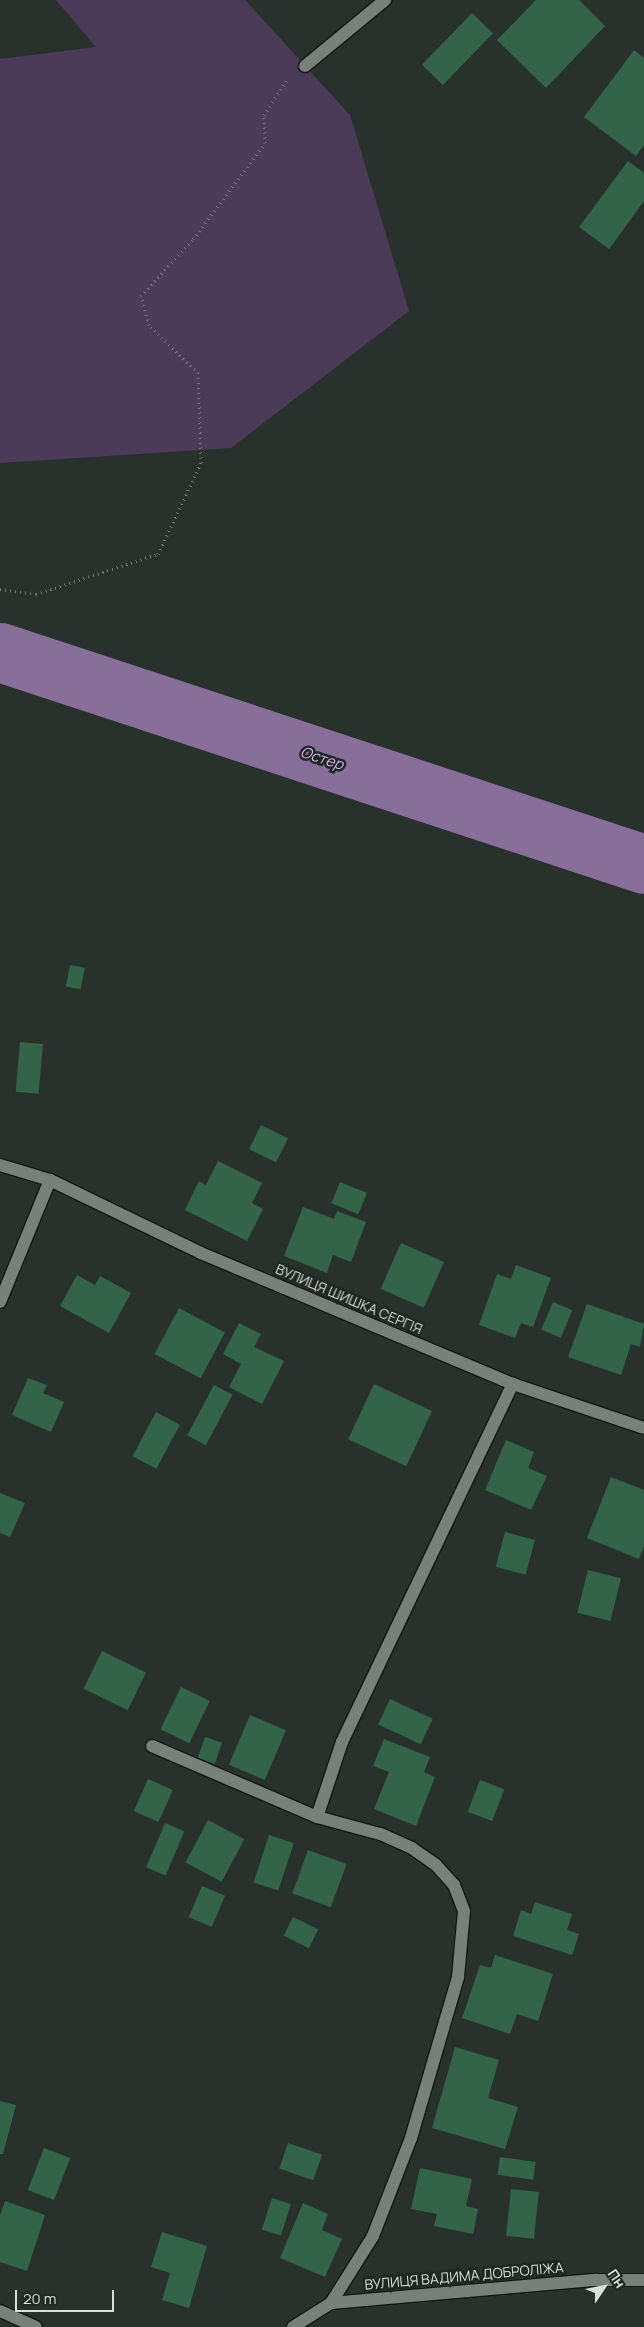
<!DOCTYPE html>
<html>
<head>
<meta charset="utf-8">
<style>
  body { margin:0 }
  #map { position:relative; width:644px; height:2327px; overflow:hidden; background:#29312c; font-family:Manrope,sans-serif }
  div>[style] { position:absolute }
  .green>* { inset:0; background:#4b3b58 }
  .river>* { height:59px; margin:-29.5px; padding:0 29.5px; transform-origin:29.5px; border-radius:29.5px; background:#876f9a }
  .building>* { inset:0; background:#336449; transform-origin:0 0 }
  .path>* { height:3px; margin-top:-1.5px; transform-origin:0; background:repeating-linear-gradient(90deg,#737a75 0 1px,transparent 0 5px) }
  .roads { filter:drop-shadow(1px 0 #111814) drop-shadow(-1px 0 #111814) drop-shadow(0 1px #111814) drop-shadow(0 -1px #111814) }
  .minor>* { height:12px; margin:-6px; padding:0 6px; transform-origin:6px; border-radius:6px; background:#77807a }
  span { translate:-50% -50%; white-space:nowrap; text-align:center; line-height:1.15; -webkit-text-stroke:5px #1f2722; paint-order:stroke }
  .street-label { font-size:14px; color:#dadfdc }
  .water-label { font-size:15px; color:#d4aef0; font-style:italic }
  .north { position:absolute; left:579px; top:2262px; width:50px; height:50px; -webkit-text-stroke:4px #1f2722; paint-order:stroke; rotate:56deg; font-size:14px; font-weight:700; line-height:20px; text-align:center; color:#dadfdc }
  .north::after { content:''; display:block; margin:auto; width:18px; height:22px; background:#dadfdc; clip-path:polygon(50% 0,100% 100%,50% 72%,0 100%) }
  .scale { position:absolute; left:15px; top:2290px; width:99px; height:22px; box-sizing:border-box; border:2px solid #dadfdc; border-top:0; padding-left:6px; font-size:15px; line-height:18px; white-space:nowrap; color:#dadfdc; -webkit-text-stroke:4px #1f2722; paint-order:stroke }
</style>
</head>
<body>
<div id="map">
  <div class="green">
    <div style="clip-path:polygon(56px 0,245px 0,350px 115px,409px 311px,231px 448px,0 463px,0 59px,96px 47px)"></div>
  </div>
  <div class="river">
    <div style="left:0;top:652px;width:678px;rotate:18.22deg"></div>
  </div>
  <div class="building">
    <div style="clip-path:polygon(536px 0,579px 0,605px 26px,546px 88px,497px 40px)"></div>
    <div style="left:472px;top:13px;width:29px;height:72px;rotate:44deg"></div>
    <div style="clip-path:polygon(634px 50px,644px 58px,644px 145px,636px 156px,584px 117px)"></div>
    <div style="clip-path:polygon(628px 161px,644px 173px,644px 201px,609px 249px,579px 227px)"></div>
    <div style="left:70px;top:965px;width:15px;height:22px;rotate:11deg"></div>
    <div style="left:20px;top:1042px;width:23px;height:50px;rotate:5deg"></div>
    <div style="left:261px;top:1125px;width:30px;height:27px;rotate:26deg"></div>
    <div style="clip-path:polygon(218px 1161px,262px 1183px,252px 1203px,263px 1209px,247px 1241px,185px 1210px,199px 1181px,206px 1185px)"></div>
    <div style="left:340px;top:1182px;width:29px;height:23px;rotate:22deg"></div>
    <div style="clip-path:polygon(303px 1207px,334px 1219px,337px 1211px,366px 1222px,351px 1262px,333px 1255px,327px 1273px,284px 1256px)"></div>
    <div style="left:401px;top:1243px;width:47px;height:50px;rotate:24deg"></div>
    <div style="clip-path:polygon(516px 1265px,551px 1278px,533px 1327px,521px 1323px,515px 1338px,479px 1325px,497px 1274px,511px 1279px)"></div>
    <div style="clip-path:polygon(77px 1275px,95px 1285px,100px 1276px,131px 1293px,109px 1333px,60px 1306px)"></div>
    <div style="left:553px;top:1302px;width:21px;height:30px;rotate:23deg"></div>
    <div style="clip-path:polygon(587px 1304px,644px 1324px,640px 1347px,631px 1344px,621px 1375px,568px 1357px)"></div>
    <div style="left:179px;top:1308px;width:52px;height:52px;rotate:28deg"></div>
    <div style="clip-path:polygon(239px 1323px,261px 1334px,254px 1347px,284px 1361px,262px 1404px,229px 1387px,241px 1364px,223px 1354px)"></div>
    <div style="clip-path:polygon(28px 1378px,47px 1385px,43px 1393px,64px 1402px,51px 1432px,12px 1415px)"></div>
    <div style="left:374px;top:1384px;width:64px;height:61px;rotate:25deg"></div>
    <div style="left:214px;top:1385px;width:21px;height:57px;rotate:28deg"></div>
    <div style="left:156px;top:1412px;width:27px;height:50px;rotate:28deg"></div>
    <div style="clip-path:polygon(506px 1440px,534px 1452px,528px 1468px,547px 1476px,531px 1510px,485px 1490px)"></div>
    <div style="clip-path:polygon(611px 1477px,644px 1490px,644px 1546px,639px 1559px,587px 1538px)"></div>
    <div style="clip-path:polygon(0 1493px,25px 1503px,10px 1537px,0 1533px)"></div>
    <div style="left:505px;top:1532px;width:31px;height:36px;rotate:15deg"></div>
    <div style="left:588px;top:1570px;width:34px;height:44px;rotate:14deg"></div>
    <div style="left:102px;top:1651px;width:49px;height:42px;rotate:26deg"></div>
    <div style="left:181px;top:1687px;width:32px;height:47px;rotate:26deg"></div>
    <div style="left:390px;top:1699px;width:47px;height:28px;rotate:25deg"></div>
    <div style="left:250px;top:1715px;width:39px;height:54px;rotate:23deg"></div>
    <div style="left:205px;top:1737px;width:18px;height:22px;rotate:19deg"></div>
    <div style="clip-path:polygon(384px 1739px,430px 1757px,424px 1772px,435px 1777px,416px 1826px,374px 1809px,389px 1772px,373px 1766px)"></div>
    <div style="left:148px;top:1779px;width:27px;height:35px;rotate:24deg"></div>
    <div style="left:480px;top:1780px;width:26px;height:34px;rotate:21deg"></div>
    <div style="left:208px;top:1820px;width:41px;height:48px;rotate:28deg"></div>
    <div style="left:165px;top:1823px;width:21px;height:48px;rotate:23deg"></div>
    <div style="left:269px;top:1835px;width:26px;height:50px;rotate:18deg"></div>
    <div style="left:308px;top:1850px;width:41px;height:46px;rotate:20deg"></div>
    <div style="left:202px;top:1886px;width:25px;height:34px;rotate:23deg"></div>
    <div style="clip-path:polygon(535px 1902px,572px 1914px,567px 1930px,579px 1934px,572px 1955px,513px 1936px,521px 1910px,531px 1914px)"></div>
    <div style="left:293px;top:1917px;width:28px;height:21px;rotate:26deg"></div>
    <div style="clip-path:polygon(495px 1955px,553px 1974px,538px 2021px,517px 2014px,510px 2034px,462px 2018px,480px 1965px,491px 1968px)"></div>
    <div style="clip-path:polygon(455px 2047px,499px 2060px,488px 2098px,518px 2107px,505px 2149px,432px 2128px)"></div>
    <div style="clip-path:polygon(0 2101px,16px 2105px,3px 2154px,0 2154px)"></div>
    <div style="left:288px;top:2143px;width:36px;height:27px;rotate:19deg"></div>
    <div style="left:44px;top:2148px;width:28px;height:45px;rotate:21deg"></div>
    <div style="left:500px;top:2157px;width:36px;height:18px;rotate:8deg"></div>
    <div style="clip-path:polygon(420px 2168px,472px 2179px,466px 2206px,478px 2209px,473px 2234px,434px 2226px,437px 2214px,411px 2209px)"></div>
    <div style="left:511px;top:2189px;width:28px;height:47px;rotate:6deg"></div>
    <div style="left:272px;top:2198px;width:20px;height:33px;rotate:18deg"></div>
    <div style="clip-path:polygon(5px 2201px,45px 2215px,27px 2271px,0 2262px,0 2216px)"></div>
    <div style="clip-path:polygon(303px 2203px,328px 2214px,322px 2230px,342px 2239px,325px 2277px,280px 2258px)"></div>
    <div style="clip-path:polygon(162px 2232px,207px 2246px,189px 2308px,162px 2300px,170px 2273px,151px 2267px)"></div>
  </div>
  <div class="path">
    <div style="left:0;top:589px;width:36px;rotate:8deg"></div>
    <div style="left:36px;top:594px;width:128px;rotate:-18.2deg"></div>
    <div style="left:158px;top:554px;width:101px;rotate:-64.7deg"></div>
    <div style="left:201px;top:463px;width:90px;rotate:-91.9deg"></div>
    <div style="left:198px;top:373px;width:69px;rotate:-135.6deg"></div>
    <div style="left:149px;top:325px;width:30px;rotate:-105deg"></div>
    <div style="left:141px;top:296px;width:77px;rotate:-47.6deg"></div>
    <div style="left:193px;top:239px;width:120px;rotate:-53.1deg"></div>
    <div style="left:265px;top:143px;width:28px;rotate:-92deg"></div>
    <div style="left:264px;top:115px;width:42px;rotate:-56.7deg"></div>
  </div>
  <div class="roads">
    <div class="minor">
      <div style="left:305px;top:66px;width:104px;rotate:-39.5deg"></div>
      <div style="left:0;top:1165px;width:52px;rotate:16.7deg"></div>
      <div style="left:50px;top:1180px;width:168px;rotate:25.8deg"></div>
      <div style="left:201px;top:1253px;width:338px;rotate:22.8deg"></div>
      <div style="left:513px;top:1384px;width:138px;rotate:18.6deg"></div>
      <div style="left:0;top:1302px;width:132px;rotate:-67.7deg"></div>
      <div style="left:152px;top:1746px;width:180px;rotate:23.3deg"></div>
      <div style="left:331px;top:2303px;width:79px;rotate:-57.9deg"></div>
      <div style="left:373px;top:2236px;width:105px;rotate:-68.8deg"></div>
      <div style="left:411px;top:2138px;width:168px;rotate:-73.7deg"></div>
      <div style="left:458px;top:1977px;width:66px;rotate:-84.8deg"></div>
      <div style="left:464px;top:1911px;width:28px;rotate:-111deg"></div>
      <div style="left:454px;top:1885px;width:27px;rotate:-132deg"></div>
      <div style="left:436px;top:1865px;width:29px;rotate:-145deg"></div>
      <div style="left:412px;top:1848px;width:35px;rotate:-156deg"></div>
      <div style="left:380px;top:1834px;width:65px;rotate:-164.9deg"></div>
      <div style="left:317px;top:1817px;width:79px;rotate:-71.6deg"></div>
      <div style="left:342px;top:1742px;width:397px;rotate:-64.5deg"></div>
      <div style="left:0;top:2311px;width:39px;rotate:24deg"></div>
      <div style="left:293px;top:2327px;width:45px;rotate:-32.3deg"></div>
      <div style="left:331px;top:2303px;width:266px;rotate:-5deg"></div>
      <div style="left:596px;top:2280px;width:48px"></div>
    </div>
  </div>
  <div class="street-label">
    <span style="left:349px;top:1299px;rotate:23deg">ВУЛИЦЯ ШИШКА СЕРГІЯ</span>
    <span style="left:464px;top:2276px;rotate:-5deg">ВУЛИЦЯ ВАДИМА ДОБРОЛІЖА</span>
  </div>
  <div class="water-label">
    <span style="left:322px;top:758px;rotate:18deg">Остер</span>
  </div>
  <div class="north">Пн</div>
  <div class="scale">20 m</div>
</div>
</body>
</html>
